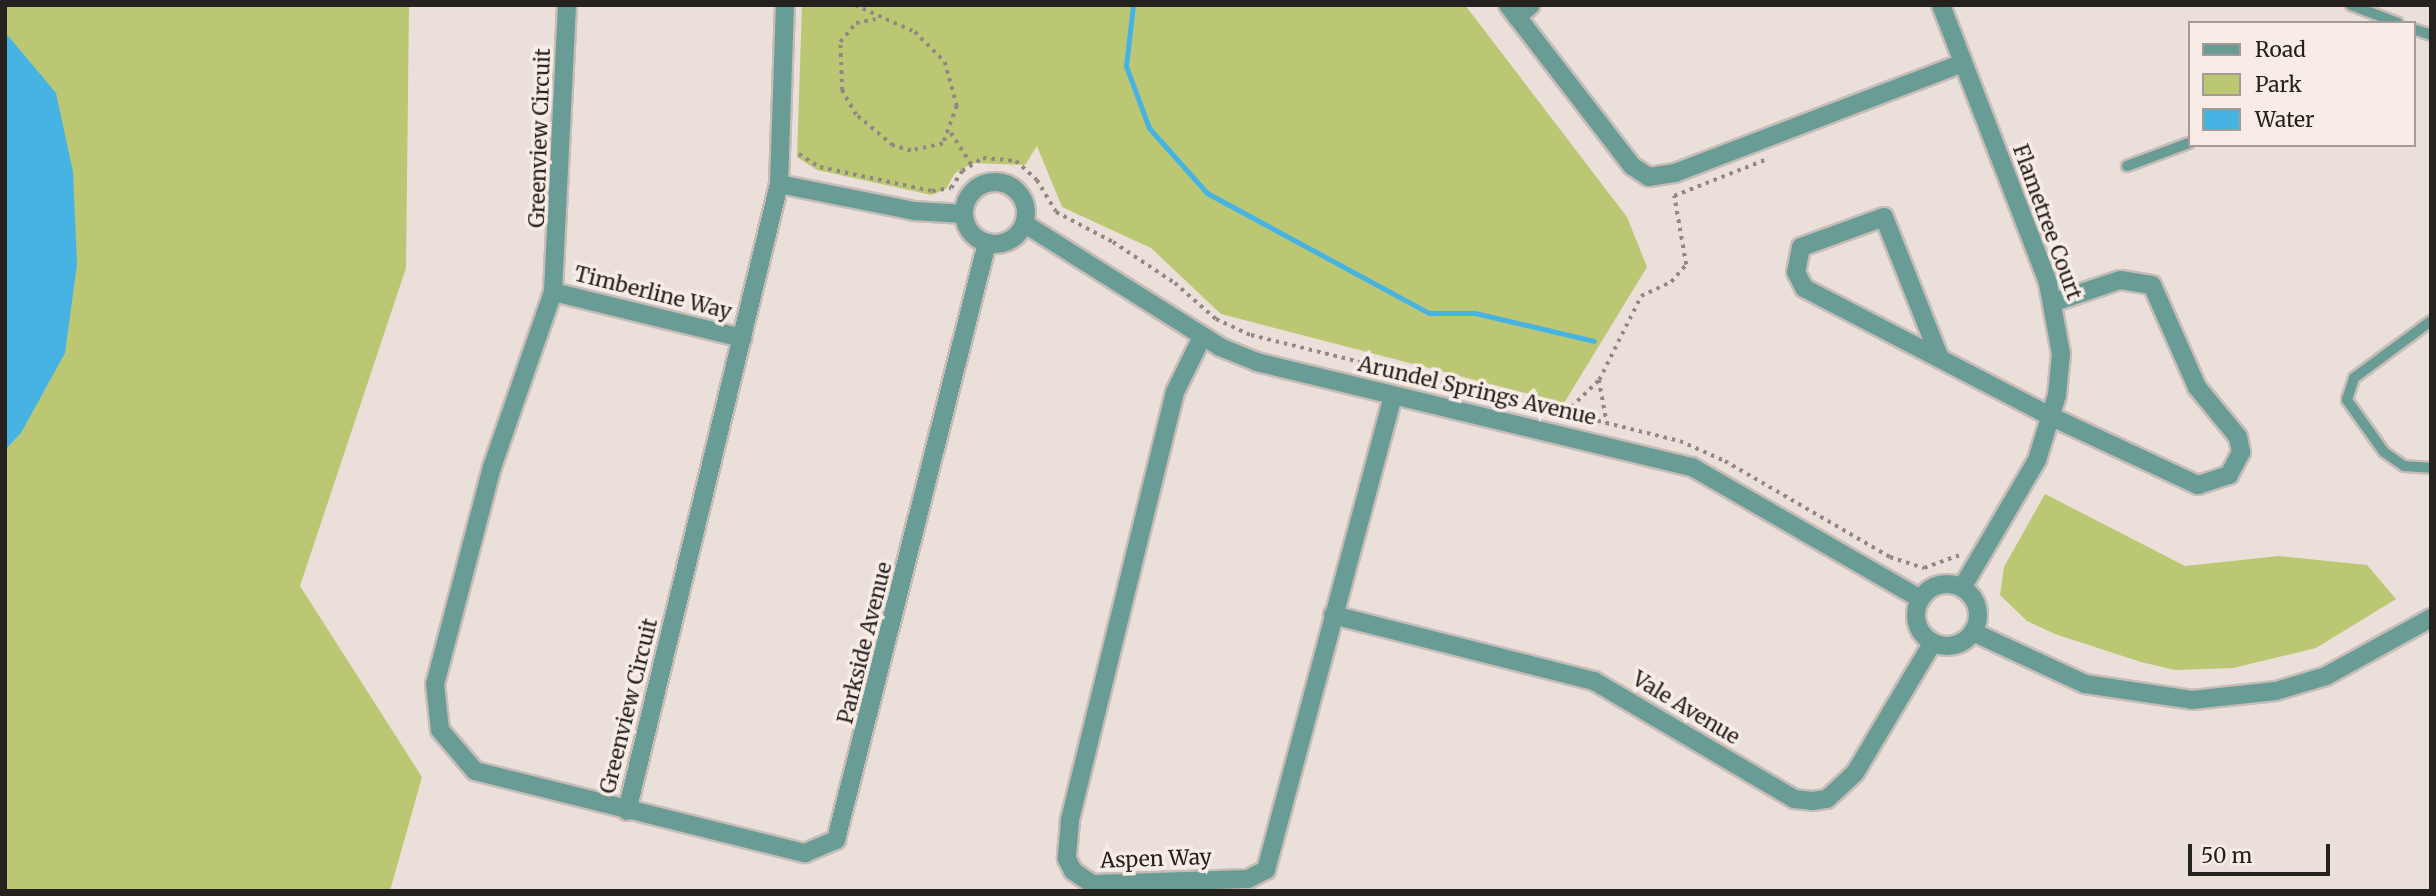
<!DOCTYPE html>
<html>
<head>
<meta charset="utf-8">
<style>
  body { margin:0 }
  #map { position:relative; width:2436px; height:896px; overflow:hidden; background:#ebdfd9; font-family:Merriweather,serif }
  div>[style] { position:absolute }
  .green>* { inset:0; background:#bbc773 }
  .water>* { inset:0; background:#46b3e2 }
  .stream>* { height:5px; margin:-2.5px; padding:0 2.5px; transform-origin:2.5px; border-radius:2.5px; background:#46b3e2 }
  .path>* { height:3.5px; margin-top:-1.75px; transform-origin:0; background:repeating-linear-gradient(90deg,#918884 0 3.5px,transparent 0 8.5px) }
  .roads { filter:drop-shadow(2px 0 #c7bdb8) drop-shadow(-2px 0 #c7bdb8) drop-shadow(0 2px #c7bdb8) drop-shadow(0 -2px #c7bdb8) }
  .lane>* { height:10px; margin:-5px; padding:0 5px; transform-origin:5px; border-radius:5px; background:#6a9c96 }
  .street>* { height:18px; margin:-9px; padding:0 9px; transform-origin:9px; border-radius:9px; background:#6a9c96 }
  .street>.ring { margin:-9px; padding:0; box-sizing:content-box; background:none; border:18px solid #6a9c96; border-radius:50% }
  span { translate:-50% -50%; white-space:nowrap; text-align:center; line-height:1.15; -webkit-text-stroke:7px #f8ece6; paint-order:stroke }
  .street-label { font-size:21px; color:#25211f }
  .frame { position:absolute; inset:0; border:7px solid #25211f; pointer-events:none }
  .legend { position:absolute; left:2188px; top:21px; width:228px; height:126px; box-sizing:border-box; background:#f8ece6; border:2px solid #a49b96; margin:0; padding:9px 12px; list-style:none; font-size:21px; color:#25211f }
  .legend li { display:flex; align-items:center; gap:14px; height:35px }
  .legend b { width:35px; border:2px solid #a49b96 }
  .scale { position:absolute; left:2188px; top:844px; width:142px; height:32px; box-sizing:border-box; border:4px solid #25211f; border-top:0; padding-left:9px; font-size:21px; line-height:24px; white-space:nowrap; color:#25211f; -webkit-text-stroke:5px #f8ece6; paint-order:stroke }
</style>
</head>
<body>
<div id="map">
  <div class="green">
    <div style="clip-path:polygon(5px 5px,409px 5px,406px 268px,300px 586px,422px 777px,390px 891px,5px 891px,5px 450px,21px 433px,56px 94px,5px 32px)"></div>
    <div style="clip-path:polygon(802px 5px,1465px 5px,1627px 217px,1647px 267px,1564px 403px,1221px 314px,1151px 248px,1062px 207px,1037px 146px,1025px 165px,973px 163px,955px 173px,946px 189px,931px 195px,817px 170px,797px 157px)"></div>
    <div style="clip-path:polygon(2045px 494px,2185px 566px,2279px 556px,2367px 565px,2396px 599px,2316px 648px,2233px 668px,2175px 670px,2141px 662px,2055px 634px,2027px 621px,2000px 595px,2004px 567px)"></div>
  </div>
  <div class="water">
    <div style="clip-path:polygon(5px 32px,56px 93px,73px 172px,77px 264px,65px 353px,21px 433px,5px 450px)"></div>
  </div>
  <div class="stream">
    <div style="left:1133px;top:5px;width:61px;rotate:96.5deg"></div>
    <div style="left:1126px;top:66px;width:66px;rotate:69.6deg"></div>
    <div style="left:1149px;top:128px;width:87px;rotate:48.3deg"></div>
    <div style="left:1207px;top:193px;width:252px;rotate:28.4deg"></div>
    <div style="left:1429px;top:313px;width:46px"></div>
    <div style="left:1475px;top:313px;width:122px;rotate:13.2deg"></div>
  </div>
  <div class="path">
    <div style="left:855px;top:5px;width:66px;rotate:24.2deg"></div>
    <div style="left:915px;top:32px;width:42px;rotate:45deg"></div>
    <div style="left:945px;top:62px;width:46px;rotate:74.7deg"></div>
    <div style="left:957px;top:106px;width:40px;rotate:110.2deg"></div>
    <div style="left:943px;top:144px;width:33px;rotate:168deg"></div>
    <div style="left:911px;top:151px;width:19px;rotate:-164deg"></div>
    <div style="left:893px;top:146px;width:48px;rotate:-140deg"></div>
    <div style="left:856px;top:115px;width:28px;rotate:-120deg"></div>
    <div style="left:842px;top:91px;width:49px;rotate:-92.3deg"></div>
    <div style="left:840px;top:42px;width:25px;rotate:-50deg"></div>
    <div style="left:856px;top:23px;width:20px;rotate:-11deg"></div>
    <div style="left:951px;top:133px;width:38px;rotate:57deg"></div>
    <div style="left:799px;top:154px;width:25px;rotate:32deg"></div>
    <div style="left:820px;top:167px;width:115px;rotate:12.1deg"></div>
    <div style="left:932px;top:191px;width:19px;rotate:-9deg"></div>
    <div style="left:951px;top:188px;width:20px;rotate:-57deg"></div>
    <div style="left:962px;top:171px;width:25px;rotate:-32deg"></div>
    <div style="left:983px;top:158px;width:33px;rotate:5deg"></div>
    <div style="left:1016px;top:161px;width:28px;rotate:42deg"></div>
    <div style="left:1037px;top:180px;width:37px;rotate:59deg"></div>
    <div style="left:1056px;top:212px;width:64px;rotate:27.8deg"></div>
    <div style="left:1113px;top:242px;width:74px;rotate:33.5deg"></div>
    <div style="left:1175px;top:283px;width:55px;rotate:41.3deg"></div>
    <div style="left:1216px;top:319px;width:38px;rotate:25deg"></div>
    <div style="left:1251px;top:335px;width:442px;rotate:13.9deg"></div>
    <div style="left:1680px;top:441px;width:49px;rotate:24deg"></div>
    <div style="left:1725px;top:461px;width:191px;rotate:30.2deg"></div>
    <div style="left:1890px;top:557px;width:36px;rotate:18deg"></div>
    <div style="left:1924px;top:568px;width:37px;rotate:-20deg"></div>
    <div style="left:1599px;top:380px;width:44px;rotate:79.5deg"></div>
    <div style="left:1565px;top:413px;width:47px;rotate:-44.1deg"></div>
    <div style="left:1599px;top:380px;width:94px;rotate:-63.4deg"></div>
    <div style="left:1641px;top:296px;width:33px;rotate:-25deg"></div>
    <div style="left:1671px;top:282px;width:23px;rotate:-49deg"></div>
    <div style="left:1686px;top:265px;width:70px;rotate:-99.9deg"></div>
    <div style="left:1674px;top:196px;width:98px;rotate:-21.6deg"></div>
  </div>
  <div class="roads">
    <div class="lane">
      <div style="left:2351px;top:5px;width:50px;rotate:21deg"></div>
      <div style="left:2413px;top:29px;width:19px;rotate:18deg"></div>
      <div style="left:2127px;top:166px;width:66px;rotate:-20.4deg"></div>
      <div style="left:2431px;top:321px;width:96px;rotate:143.5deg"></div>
      <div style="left:2354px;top:378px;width:23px;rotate:108deg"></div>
      <div style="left:2347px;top:400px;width:64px;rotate:54.6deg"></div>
      <div style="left:2384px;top:452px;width:24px;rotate:35deg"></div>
      <div style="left:2404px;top:466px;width:27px;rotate:4deg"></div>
    </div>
    <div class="street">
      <div style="left:567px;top:5px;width:287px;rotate:92.8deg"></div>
      <div style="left:553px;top:292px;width:185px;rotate:109.2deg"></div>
      <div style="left:492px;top:467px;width:224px;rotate:104.7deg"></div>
      <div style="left:435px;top:684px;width:46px;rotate:83.8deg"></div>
      <div style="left:440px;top:730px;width:54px;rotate:49.5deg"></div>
      <div style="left:475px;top:771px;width:340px;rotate:14deg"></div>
      <div style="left:805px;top:853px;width:34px;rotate:-23deg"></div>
      <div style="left:836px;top:840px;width:616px;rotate:-75.81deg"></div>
      <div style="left:1508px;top:5px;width:203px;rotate:52.4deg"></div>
      <div style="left:1632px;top:166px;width:20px;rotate:33deg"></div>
      <div style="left:1649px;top:177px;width:26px;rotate:-9deg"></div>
      <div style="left:1675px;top:173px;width:308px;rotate:-20.9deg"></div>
      <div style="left:1941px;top:5px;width:298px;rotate:68.9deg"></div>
      <div style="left:2048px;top:283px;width:72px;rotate:79.6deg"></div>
      <div style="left:2061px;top:354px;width:41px;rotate:95.6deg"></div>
      <div style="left:2057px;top:395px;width:68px;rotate:107.1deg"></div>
      <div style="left:2037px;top:460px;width:148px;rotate:120.4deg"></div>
      <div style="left:1517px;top:17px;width:18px;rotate:-41deg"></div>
      <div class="ring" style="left:964px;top:182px;width:44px;height:44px"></div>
      <div style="left:779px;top:184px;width:138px;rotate:11.3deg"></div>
      <div style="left:914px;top:211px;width:50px;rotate:3.4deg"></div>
      <div style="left:1025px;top:224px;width:231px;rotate:32.2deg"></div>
      <div style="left:1220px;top:347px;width:40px;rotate:22deg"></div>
      <div style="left:1257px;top:362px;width:447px;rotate:13.6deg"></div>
      <div style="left:1692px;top:467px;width:264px;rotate:30deg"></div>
      <div style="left:553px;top:292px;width:195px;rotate:13.7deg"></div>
      <div style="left:1202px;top:337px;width:61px;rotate:116.1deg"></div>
      <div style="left:1175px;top:392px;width:442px;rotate:103.8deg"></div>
      <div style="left:1070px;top:821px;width:38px;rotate:95deg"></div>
      <div style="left:1067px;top:859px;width:13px;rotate:63deg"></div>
      <div style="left:1073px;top:871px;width:23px;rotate:34deg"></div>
      <div style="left:1092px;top:884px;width:156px;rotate:-1.8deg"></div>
      <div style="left:1248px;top:879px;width:20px;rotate:-27deg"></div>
      <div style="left:1266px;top:870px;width:491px;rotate:-75deg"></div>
      <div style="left:1939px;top:356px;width:149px;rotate:-111.6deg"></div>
      <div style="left:1884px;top:217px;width:88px;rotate:160.1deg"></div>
      <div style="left:1801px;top:247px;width:25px;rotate:101deg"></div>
      <div style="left:1796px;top:272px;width:18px;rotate:63deg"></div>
      <div style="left:1804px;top:288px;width:280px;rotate:27.5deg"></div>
      <div style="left:2052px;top:417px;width:161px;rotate:25deg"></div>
      <div style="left:2198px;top:485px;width:33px;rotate:-18deg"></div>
      <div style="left:2229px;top:475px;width:26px;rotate:-62deg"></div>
      <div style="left:2241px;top:452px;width:15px;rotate:-101deg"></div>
      <div style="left:2238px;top:437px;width:65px;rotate:-129.4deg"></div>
      <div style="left:2197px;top:387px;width:111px;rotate:-113.8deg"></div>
      <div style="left:2152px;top:285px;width:32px;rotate:-171deg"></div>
      <div style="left:2120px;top:280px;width:70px;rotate:161.6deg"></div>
      <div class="ring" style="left:1916px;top:584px;width:44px;height:44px"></div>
      <div style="left:1333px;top:615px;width:269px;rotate:14.2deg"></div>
      <div style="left:1594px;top:681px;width:232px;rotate:30.5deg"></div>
      <div style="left:1794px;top:799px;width:18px;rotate:6deg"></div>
      <div style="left:1812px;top:801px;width:15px;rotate:-8deg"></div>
      <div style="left:1827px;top:799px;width:38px;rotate:-43deg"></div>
      <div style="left:1855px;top:773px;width:152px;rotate:-59.2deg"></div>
      <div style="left:1973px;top:632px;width:123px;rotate:24.9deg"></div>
      <div style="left:2085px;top:684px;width:108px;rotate:8.5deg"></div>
      <div style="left:2192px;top:700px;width:84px;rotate:-6.1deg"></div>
      <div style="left:2276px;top:691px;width:52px;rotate:-16.7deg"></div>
      <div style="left:2326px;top:676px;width:120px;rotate:-28.9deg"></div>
      <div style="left:627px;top:811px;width:645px;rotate:-76.37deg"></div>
      <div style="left:779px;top:184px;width:179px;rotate:-88.1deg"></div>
    </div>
  </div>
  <div class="street-label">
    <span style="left:540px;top:138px;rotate:-88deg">Greenview Circuit</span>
    <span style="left:2047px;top:222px;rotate:70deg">Flametree Court</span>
    <span style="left:653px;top:293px;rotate:14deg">Timberline Way</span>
    <span style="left:1477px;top:391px;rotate:13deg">Arundel Springs Avenue</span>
    <span style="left:865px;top:643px;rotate:-76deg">Parkside Avenue</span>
    <span style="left:629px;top:706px;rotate:-76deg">Greenview Circuit</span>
    <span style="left:1686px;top:708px;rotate:31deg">Vale Avenue</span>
    <span style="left:1156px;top:859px;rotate:-2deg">Aspen Way</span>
  </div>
  <div class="frame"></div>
  <ul class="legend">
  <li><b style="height:9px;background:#6a9c96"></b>Road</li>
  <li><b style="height:19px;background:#bbc773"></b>Park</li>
  <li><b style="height:19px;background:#46b3e2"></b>Water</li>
  </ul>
  <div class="scale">50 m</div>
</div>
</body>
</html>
